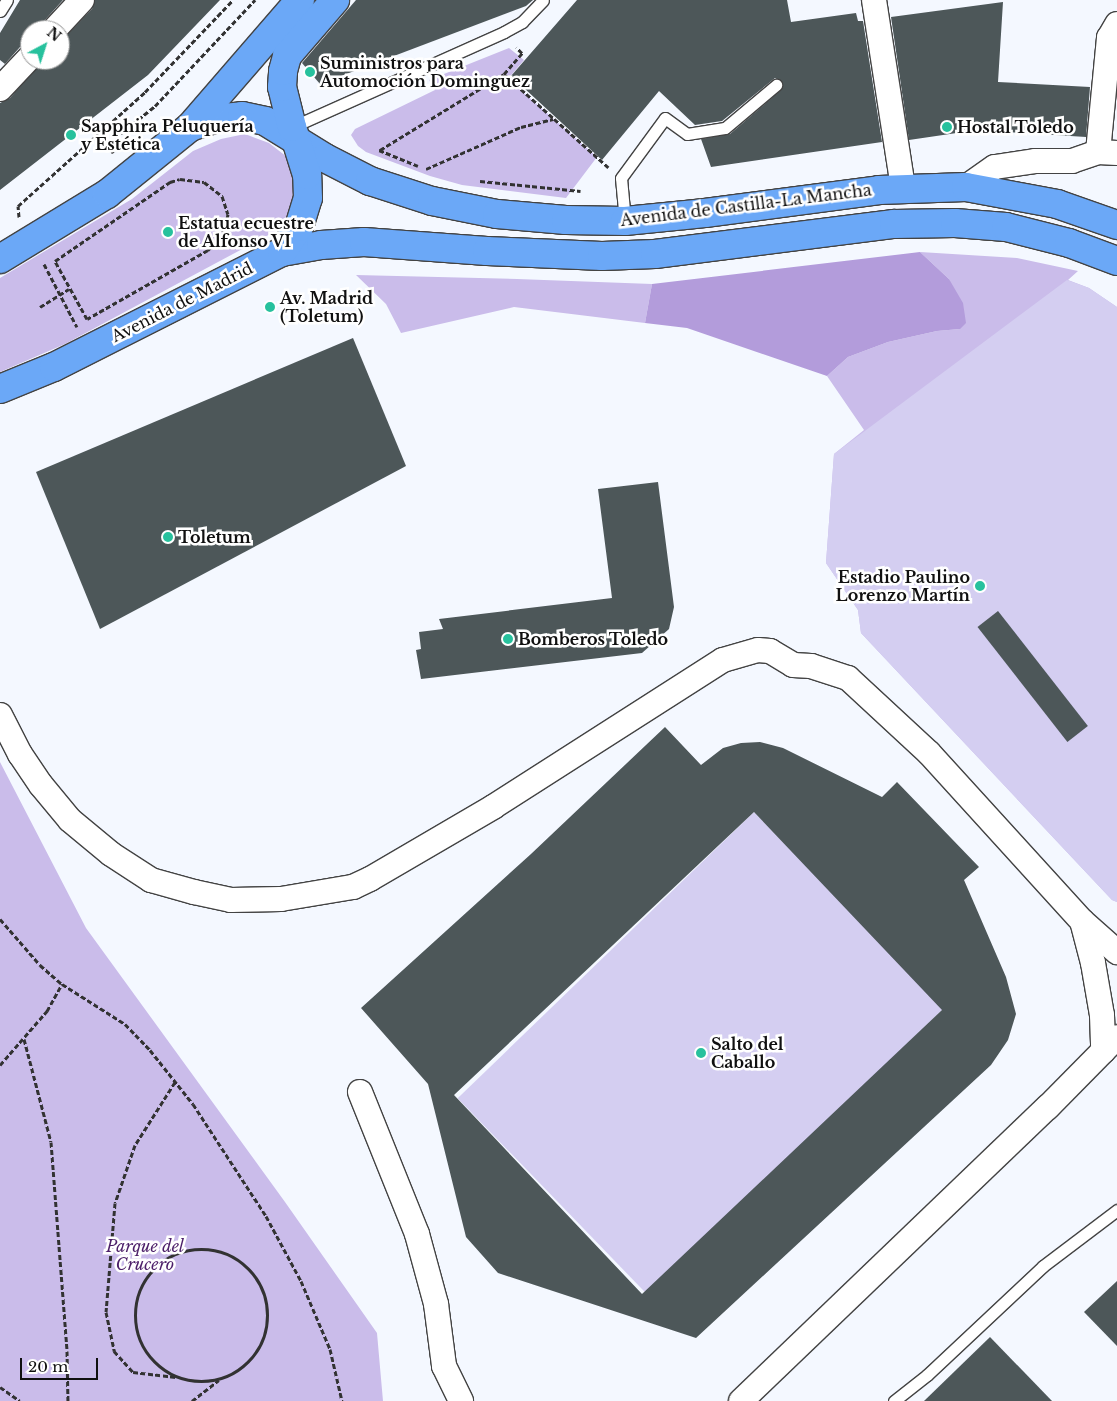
<!DOCTYPE html>
<html>
<head>
<meta charset="utf-8">
<style>
  body { margin:0 }
  #map { position:relative; width:1117px; height:1401px; overflow:hidden; background:#f4f8ff; font-family:"Libre Baskerville",serif }
  div>[style] { position:absolute }
  .green>* { inset:0; background:#cabcea }
  .forest>* { inset:0; background:#b39cdb }
  .pitch>* { inset:0; background:#d4cef1; transform-origin:0 0 }
  .building>* { inset:0; background:#4d5759; transform-origin:0 0 }
  .path>* { height:3px; margin-top:-1.5px; transform-origin:0; background:repeating-linear-gradient(90deg,#323232 0 5px,transparent 0 7.5px) }
  .path>.ring { margin:-1.5px; padding:0; box-sizing:content-box; background:none; border:3px solid #323232; border-radius:50% }
  .roads { filter:drop-shadow(1px 0 #434343) drop-shadow(-1px 0 #434343) drop-shadow(0 1px #434343) drop-shadow(0 -1px #434343) }
  .lane>* { height:11px; margin:-5.5px; padding:0 5.5px; transform-origin:5.5px; border-radius:5.5px; background:#fff }
  .street>* { height:24px; margin:-12px; padding:0 12px; transform-origin:12px; border-radius:12px; background:#fff }
  .primary>* { height:28px; margin:-14px; padding:0 14px; transform-origin:14px; border-radius:14px; background:#6ba8f7 }
  .dots>* { width:14px; height:14px; translate:-50% -50%; box-sizing:border-box; border:2px solid #fff; border-radius:50% }
  span { translate:-50% -50%; white-space:nowrap; text-align:center; line-height:1.15; -webkit-text-stroke:5px #fff; paint-order:stroke }
  .poi-label { font-size:16px; color:#101010; font-weight:700 }
  .left { translate:0 -50%; text-align:left }
  .right { translate:-100% -50%; text-align:right }
  .street-label { font-size:16px; color:#101010 }
  .park-label { font-size:16px; color:#4c1f69; font-style:italic }
  .north { position:absolute; left:20px; top:20px; width:50px; height:50px; box-sizing:border-box; background:#fff; border:1px solid #9f9f9f; border-radius:50%; rotate:40deg; font-size:14px; font-weight:700; line-height:20px; text-align:center; color:#101010 }
  .north::after { content:''; display:block; margin:auto; width:18px; height:22px; background:#27c19d; clip-path:polygon(50% 0,100% 100%,50% 72%,0 100%) }
  .scale { position:absolute; left:20px; top:1358px; width:78px; height:22px; box-sizing:border-box; border:2px solid #101010; border-top:0; padding-left:6px; font-size:15px; line-height:18px; white-space:nowrap; color:#101010; -webkit-text-stroke:4px #fff; paint-order:stroke }
</style>
</head>
<body>
<div id="map">
  <div class="green">
    <div style="clip-path:polygon(509px 48px,524px 60px,508px 79px,597px 157px,566px 198px,462px 185px,430px 176px,366px 152px,358px 146px,351px 135px,355px 129px,435px 90px,429px 80px)"></div>
    <div style="clip-path:polygon(245px 134px,269px 143px,287px 157px,294px 183px,291px 211px,274px 232px,65px 344px,0 372px,0 278px,132px 199px,193px 151px,221px 139px)"></div>
    <div style="clip-path:polygon(920px 252px,1017px 258px,1078px 271px,1068px 280px,1089px 288px,1117px 307px,1117px 902px,1112px 900px,861px 633px,858px 610px,826px 563px,834px 454px,864px 430px,827px 376px,848px 357px,888px 342px,937px 331px,960px 329px,949px 279px)"></div>
    <div style="clip-path:polygon(356px 275px,517px 279px,652px 284px,645px 323px,514px 307px,401px 333px,386px 304px)"></div>
    <div style="clip-path:polygon(0 762px,86px 928px,285px 1202px,377px 1333px,383px 1401px,0 1401px)"></div>
  </div>
  <div class="forest">
    <div style="clip-path:polygon(920px 252px,949px 279px,963px 303px,966px 323px,960px 329px,937px 331px,888px 342px,848px 357px,827px 376px,687px 328px,645px 323px,652px 284px)"></div>
  </div>
  <div class="pitch">
    <div style="clip-path:polygon(1067px 280px,1089px 288px,1117px 307px,1117px 902px,1112px 900px,861px 633px,858px 610px,826px 563px,834px 454px)"></div>
    <div style="left:754px;top:812px;width:273px;height:412px;rotate:46deg"></div>
  </div>
  <div class="building">
    <div style="clip-path:polygon(20px 0,63px 0,44px 21px,41px 30px,30px 30px,30px 44px,20px 47px,5px 64px,0 60px,0 33px)"></div>
    <div style="clip-path:polygon(95px 0,220px 0,148px 75px,0 190px,0 103px,10px 98px,43px 60px,60px 60px,60px 42px,92px 9px)"></div>
    <div style="clip-path:polygon(356px 0,533px 0,526px 6px,320px 84px,302px 63px)"></div>
    <div style="clip-path:polygon(577px 0,787px 0,791px 22px,856px 13px,858px 21px,863px 21px,882px 142px,711px 167px,701px 139px,730px 134px,781px 90px,783px 83px,775px 78px,722px 121px,695px 125px,659px 91px,602px 160px,511px 76px)"></div>
    <div style="clip-path:polygon(1003px 2px,998px 82px,1090px 87px,1086px 137px,977px 130px,909px 140px,891px 17px)"></div>
    <div style="clip-path:polygon(353px 338px,406px 466px,100px 629px,36px 472px)"></div>
    <div style="clip-path:polygon(658px 482px,674px 607px,669px 629px,642px 653px,421px 679px,416px 650px,421px 649px,419px 632px,443px 629px,439px 619px,612px 598px,598px 489px)"></div>
    <div style="left:998px;top:611px;width:146px;height:26px;rotate:52deg"></div>
    <div style="clip-path:polygon(evenodd,665px 727px,701px 765px,723px 748px,741px 743px,760px 742px,783px 748px,882px 797px,897px 782px,979px 867px,964px 880px,1006px 977px,1016px 1014px,1008px 1040px,991px 1065px,696px 1338px,498px 1273px,466px 1237px,428px 1084px,361px 1008px,531px 854px,665px 727px,754px 812px,942px 1010px,642px 1294px,454px 1095px,754px 812px)"></div>
    <div style="clip-path:polygon(1117px 1281px,1117px 1346px,1084px 1312px)"></div>
    <div style="clip-path:polygon(990px 1337px,1052px 1401px,924px 1401px)"></div>
  </div>
  <div class="path">
    <div style="left:504px;top:74px;width:140px;rotate:41.8deg"></div>
    <div style="left:101px;top:131px;width:25px;rotate:61deg"></div>
    <div style="left:109px;top:143px;width:59px;rotate:-38.8deg"></div>
    <div style="left:155px;top:106px;width:146px;rotate:-46.7deg"></div>
    <div style="left:379px;top:150px;width:42px;rotate:22.3deg"></div>
    <div style="left:380px;top:150px;width:145px;rotate:-31.5deg"></div>
    <div style="left:504px;top:74px;width:28px;rotate:-49deg"></div>
    <div style="left:522px;top:53px;width:8px;rotate:-135deg"></div>
    <div style="left:426px;top:169px;width:104px;rotate:-23.9deg"></div>
    <div style="left:521px;top:127px;width:33px;rotate:-14deg"></div>
    <div style="left:180px;top:179px;width:24px;rotate:7deg"></div>
    <div style="left:204px;top:182px;width:23px;rotate:38deg"></div>
    <div style="left:222px;top:196px;width:19px;rotate:72deg"></div>
    <div style="left:228px;top:214px;width:14px;rotate:102deg"></div>
    <div style="left:225px;top:228px;width:15px;rotate:122deg"></div>
    <div style="left:217px;top:241px;width:13px;rotate:135deg"></div>
    <div style="left:208px;top:250px;width:139px;rotate:150.3deg"></div>
    <div style="left:87px;top:319px;width:66px;rotate:-118.9deg"></div>
    <div style="left:55px;top:261px;width:140px;rotate:-34.5deg"></div>
    <div style="left:170px;top:182px;width:10px;rotate:-17deg"></div>
    <div style="left:480px;top:181px;width:101px;rotate:5.7deg"></div>
    <div style="left:19px;top:217px;width:11px;rotate:-95deg"></div>
    <div style="left:18px;top:206px;width:171px;rotate:-41.9deg"></div>
    <div style="left:145px;top:92px;width:127px;rotate:-46.3deg"></div>
    <div style="left:44px;top:264px;width:71px;rotate:62.4deg"></div>
    <div style="left:40px;top:307px;width:34px;rotate:-32deg"></div>
    <div style="left:0;top:919px;width:61px;rotate:49deg"></div>
    <div style="left:40px;top:965px;width:29px;rotate:41deg"></div>
    <div style="left:62px;top:984px;width:75px;rotate:32.4deg"></div>
    <div style="left:125px;top:1024px;width:36px;rotate:46deg"></div>
    <div style="left:150px;top:1050px;width:69px;rotate:51.5deg"></div>
    <div style="left:193px;top:1104px;width:134px;rotate:56.9deg"></div>
    <div style="left:266px;top:1216px;width:74px;rotate:61.7deg"></div>
    <div style="left:301px;top:1281px;width:74px;rotate:66.9deg"></div>
    <div style="left:330px;top:1349px;width:53px;rotate:77deg"></div>
    <div style="left:24px;top:1039px;width:106px;rotate:75.3deg"></div>
    <div style="left:51px;top:1142px;width:210px;rotate:85.6deg"></div>
    <div style="left:67px;top:1351px;width:50px;rotate:88.9deg"></div>
    <div style="left:0;top:1065px;width:72px;rotate:-49deg"></div>
    <div style="left:47px;top:1011px;width:31px;rotate:-61deg"></div>
    <div style="left:175px;top:1082px;width:75px;rotate:122.4deg"></div>
    <div style="left:135px;top:1145px;width:61px;rotate:109deg"></div>
    <div style="left:115px;top:1203px;width:109px;rotate:94.7deg"></div>
    <div style="left:106px;top:1312px;width:40px;rotate:78deg"></div>
    <div style="left:114px;top:1351px;width:28px;rotate:48deg"></div>
    <div style="left:133px;top:1372px;width:43px;rotate:6.6deg"></div>
    <div class="ring" style="left:135px;top:1249px;width:129px;height:129px"></div>
    <div style="left:0;top:1387px;width:24px;rotate:35deg"></div>
    <div style="left:192px;top:1401px;width:34px;rotate:-38deg"></div>
  </div>
  <div class="roads">
    <div class="lane">
      <div style="left:0;top:11px;width:13px;rotate:-58deg"></div>
      <div style="left:292px;top:127px;width:232px;rotate:-24.1deg"></div>
      <div style="left:504px;top:32px;width:21px;rotate:-29deg"></div>
      <div style="left:522px;top:22px;width:30px;rotate:-46deg"></div>
      <div style="left:625px;top:221px;width:43px;rotate:-95.3deg"></div>
      <div style="left:621px;top:178px;width:74px;rotate:-53.7deg"></div>
      <div style="left:665px;top:118px;width:27px;rotate:36deg"></div>
      <div style="left:687px;top:134px;width:38px;rotate:-9deg"></div>
      <div style="left:725px;top:128px;width:67px;rotate:-40.1deg"></div>
      <div style="left:894px;top:1401px;width:42px;rotate:-38.2deg"></div>
      <div style="left:927px;top:1375px;width:159px;rotate:-43.2deg"></div>
      <div style="left:1043px;top:1266px;width:93px;rotate:-37.1deg"></div>
    </div>
    <div class="street">
      <div style="left:874px;top:0;width:190px;rotate:81.2deg"></div>
      <div style="left:54px;top:30px;width:41px;rotate:-47deg"></div>
      <div style="left:0;top:89px;width:44px;rotate:-46.8deg"></div>
      <div style="left:1098px;top:152px;width:115px;rotate:-84.5deg"></div>
      <div style="left:1109px;top:38px;width:16px;rotate:-60deg"></div>
      <div style="left:966px;top:187px;width:35px;rotate:-35deg"></div>
      <div style="left:995px;top:167px;width:40px;rotate:-8.5deg"></div>
      <div style="left:1035px;top:161px;width:37px"></div>
      <div style="left:1072px;top:161px;width:28px;rotate:-19deg"></div>
      <div style="left:1098px;top:152px;width:19px;rotate:3deg"></div>
      <div style="left:0;top:715px;width:44px;rotate:62.9deg"></div>
      <div style="left:20px;top:754px;width:37px;rotate:56deg"></div>
      <div style="left:41px;top:785px;width:45px;rotate:50.4deg"></div>
      <div style="left:70px;top:820px;width:53px;rotate:39.7deg"></div>
      <div style="left:111px;top:854px;width:48px;rotate:33deg"></div>
      <div style="left:151px;top:880px;width:45px;rotate:15.6deg"></div>
      <div style="left:194px;top:892px;width:38px;rotate:12deg"></div>
      <div style="left:231px;top:900px;width:50px;rotate:-1.1deg"></div>
      <div style="left:281px;top:899px;width:73px;rotate:-9.5deg"></div>
      <div style="left:353px;top:887px;width:19px;rotate:-25deg"></div>
      <div style="left:370px;top:879px;width:143px;rotate:-30.3deg"></div>
      <div style="left:493px;top:807px;width:273px;rotate:-32.6deg"></div>
      <div style="left:723px;top:660px;width:36px;rotate:-16deg"></div>
      <div style="left:758px;top:650px;width:12px;rotate:5deg"></div>
      <div style="left:770px;top:651px;width:27px;rotate:31deg"></div>
      <div style="left:793px;top:665px;width:18px;rotate:3deg"></div>
      <div style="left:811px;top:666px;width:39px;rotate:18deg"></div>
      <div style="left:848px;top:678px;width:110px;rotate:42.8deg"></div>
      <div style="left:929px;top:753px;width:227px;rotate:47.7deg"></div>
      <div style="left:1082px;top:921px;width:47px;rotate:41.5deg"></div>
      <div style="left:1082px;top:921px;width:43px;rotate:75.3deg"></div>
      <div style="left:1093px;top:963px;width:53px;rotate:80.2deg"></div>
      <div style="left:1102px;top:1015px;width:36px;rotate:88deg"></div>
      <div style="left:360px;top:1092px;width:153px;rotate:68.1deg"></div>
      <div style="left:417px;top:1234px;width:73px;rotate:74.8deg"></div>
      <div style="left:436px;top:1304px;width:63px;rotate:82.6deg"></div>
      <div style="left:444px;top:1366px;width:39px;rotate:64deg"></div>
      <div style="left:741px;top:1401px;width:425px;rotate:-43.8deg"></div>
      <div style="left:1048px;top:1107px;width:98px;rotate:-45.4deg"></div>
    </div>
    <div class="primary">
      <div style="left:190px;top:127px;width:25px;rotate:-18deg"></div>
      <div style="left:214px;top:119px;width:28px;rotate:-6deg"></div>
      <div style="left:242px;top:116px;width:24px;rotate:12deg"></div>
      <div style="left:265px;top:121px;width:70px;rotate:31.7deg"></div>
      <div style="left:325px;top:158px;width:51px;rotate:27.1deg"></div>
      <div style="left:370px;top:181px;width:65px;rotate:17.9deg"></div>
      <div style="left:432px;top:201px;width:66px;rotate:11.3deg"></div>
      <div style="left:497px;top:214px;width:69px;rotate:5deg"></div>
      <div style="left:566px;top:220px;width:59px;rotate:1deg"></div>
      <div style="left:625px;top:221px;width:80px;rotate:-5.7deg"></div>
      <div style="left:705px;top:213px;width:176px;rotate:-7.5deg"></div>
      <div style="left:879px;top:190px;width:87px;rotate:-2deg"></div>
      <div style="left:966px;top:187px;width:93px;rotate:10.6deg"></div>
      <div style="left:1057px;top:204px;width:64px;rotate:19.3deg"></div>
      <div style="left:282px;top:252px;width:40px;rotate:-10deg"></div>
      <div style="left:321px;top:245px;width:43px;rotate:-4deg"></div>
      <div style="left:364px;top:242px;width:123px;rotate:4.2deg"></div>
      <div style="left:487px;top:251px;width:115px;rotate:2.5deg"></div>
      <div style="left:602px;top:256px;width:53px;rotate:-2.2deg"></div>
      <div style="left:655px;top:254px;width:241px;rotate:-7.2deg"></div>
      <div style="left:894px;top:224px;width:61px;rotate:-0.9deg"></div>
      <div style="left:955px;top:223px;width:51px;rotate:4.5deg"></div>
      <div style="left:1006px;top:227px;width:65px;rotate:14.3deg"></div>
      <div style="left:1069px;top:243px;width:51px;rotate:20.6deg"></div>
      <div style="left:0;top:259px;width:125px;rotate:-31.3deg"></div>
      <div style="left:107px;top:194px;width:107px;rotate:-38.9deg"></div>
      <div style="left:190px;top:127px;width:168px;rotate:-49.1deg"></div>
      <div style="left:0;top:389px;width:58px;rotate:-22.2deg"></div>
      <div style="left:54px;top:367px;width:255px;rotate:-26.8deg"></div>
      <div style="left:282px;top:252px;width:30px;rotate:-56deg"></div>
      <div style="left:299px;top:227px;width:30px;rotate:-73deg"></div>
      <div style="left:308px;top:198px;width:23px;rotate:-92deg"></div>
      <div style="left:307px;top:175px;width:50px;rotate:-107.4deg"></div>
      <div style="left:292px;top:127px;width:41px;rotate:-104deg"></div>
      <div style="left:282px;top:87px;width:16px;rotate:-86deg"></div>
      <div style="left:283px;top:71px;width:16px;rotate:-75deg"></div>
      <div style="left:287px;top:56px;width:74px;rotate:-49.4deg"></div>
    </div>
  </div>
  <div class="dots">
    <div style="left:310px;top:72px;background:#27c19d"></div>
    <div style="left:947px;top:127px;background:#27c19d"></div>
    <div style="left:71px;top:135px;background:#27c19d"></div>
    <div style="left:168px;top:232px;background:#27c19d"></div>
    <div style="left:270px;top:307px;background:#27c19d"></div>
    <div style="left:168px;top:537px;background:#27c19d"></div>
    <div style="left:980px;top:586px;background:#27c19d"></div>
    <div style="left:508px;top:639px;background:#27c19d"></div>
    <div style="left:701px;top:1053px;background:#27c19d"></div>
  </div>
  <div class="poi-label">
    <span class="left" style="left:320px;top:72px">Suministros para<br>Automoción Dominguez</span>
    <span class="left" style="left:81px;top:135px">Sapphira Peluquería<br>y Estética</span>
    <span class="left" style="left:957px;top:127px">Hostal Toledo</span>
    <span class="left" style="left:178px;top:232px">Estatua ecuestre<br>de Alfonso VI</span>
    <span class="left" style="left:280px;top:307px">Av. Madrid<br>(Toletum)</span>
    <span class="left" style="left:178px;top:537px">Toletum</span>
    <span class="right" style="left:970px;top:586px">Estadio Paulino<br>Lorenzo Martín</span>
    <span class="left" style="left:518px;top:639px">Bomberos Toledo</span>
    <span class="left" style="left:711px;top:1053px">Salto del<br>Caballo</span>
  </div>
  <div class="street-label">
    <span style="left:746px;top:205px;rotate:-7deg">Avenida de Castilla-La Mancha</span>
    <span style="left:182px;top:302px;rotate:-27deg">Avenida de Madrid</span>
  </div>
  <div class="park-label">
    <span style="left:145px;top:1255px">Parque del<br>Crucero</span>
  </div>
  <div class="north">N</div>
  <div class="scale">20 m</div>
</div>
</body>
</html>
